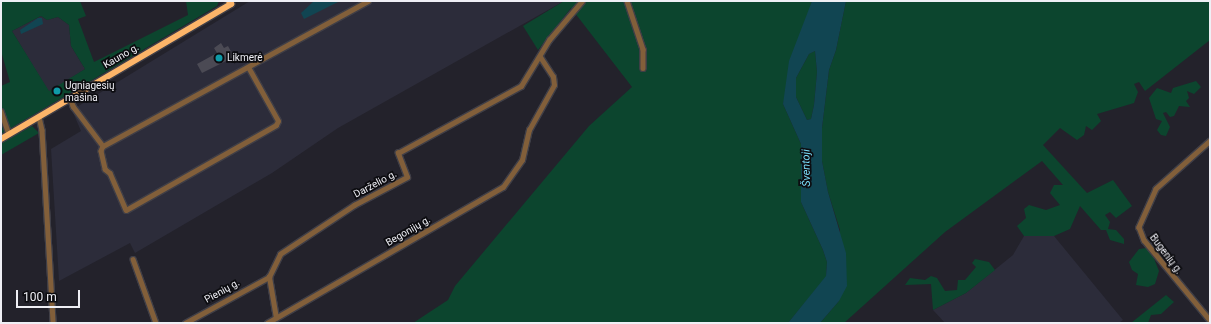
<!DOCTYPE html>
<html>
<head>
<meta charset="utf-8">
<style>
  body { margin:0 }
  #map { position:relative; width:1211px; height:324px; overflow:hidden; background:#23222b; font-family:Roboto,sans-serif }
  div>[style] { position:absolute }
  .built>* { inset:0; background:#2c2c3a }
  .green>* { inset:0; background:#0c452e }
  .water>* { inset:0; background:#114552 }
  .building>* { inset:0; background:#4b4a54 }
  .roads { filter:drop-shadow(1px 0 #403f47) drop-shadow(-1px 0 #403f47) drop-shadow(0 1px #403f47) drop-shadow(0 -1px #403f47) }
  .minor>* { height:4.5px; margin:-2.25px; padding:0 2.25px; transform-origin:2.25px; border-radius:2.25px; background:#825f3a }
  .highway>* { height:6px; margin:-3px; padding:0 3px; transform-origin:3px; border-radius:3px; background:#fdb569 }
  .dots>* { width:11px; height:11px; translate:-50% -50%; box-sizing:border-box; border:2px solid #0c0c10; border-radius:50% }
  span { translate:-50% -50%; white-space:nowrap; text-align:center; line-height:1.15; -webkit-text-stroke:3.5px #0c0c10; paint-order:stroke }
  .street-label { font-size:10px; color:#efeff5 }
  .poi-label { font-size:10px; color:#efeff5 }
  .left { translate:0 -50%; text-align:left }
  .water-label { font-size:11px; color:#7cdffb; font-style:italic }
  .frame { position:absolute; inset:0; border:2px solid #efeff5; pointer-events:none }
  .scale { position:absolute; left:16px; top:290px; width:64px; height:18px; box-sizing:border-box; border:2px solid #efeff5; border-top:0; padding-left:5px; font-size:12px; line-height:14px; white-space:nowrap; color:#efeff5; -webkit-text-stroke:3px #0c0c10; paint-order:stroke }
</style>
</head>
<body>
<div id="map">
  <div class="built">
    <div style="clip-path:polygon(250px 1px,564px 1px,338px 128px,272px 173px,135px 253px,130px 243px,59px 281px,51px 149px,81px 131px,72px 110px)"></div>
    <div style="clip-path:polygon(41px 16px,47px 20px,58px 17px,69px 25px,71px 46px,85px 69px,49px 92px,12px 31px)"></div>
    <div style="clip-path:polygon(1024px 236px,1054px 236px,1123px 320px,1119px 323px,945px 323px,933px 310px,966px 293px,1013px 255px)"></div>
  </div>
  <div class="green">
    <div style="clip-path:polygon(evenodd,1px 1px,80px 1px,86px 16px,78px 19px,94px 62px,188px 15px,186px 1px,219px 1px,217px 6px,1px 134px,1px 86px,10px 82px,1px 51px,1px 1px,41px 16px,47px 20px,58px 17px,69px 25px,71px 46px,85px 69px,49px 91px,12px 31px,41px 16px)"></div>
    <div style="clip-path:polygon(564px 1px,812px 1px,783px 104px,801px 144px,801px 202px,823px 250px,827px 262px,826px 277px,788px 323px,413px 323px,448px 300px,455px 286px,589px 126px,632px 87px,571px 8px,538px 50px,523px 26px)"></div>
    <div style="clip-path:polygon(846px 1px,1210px 1px,1210px 40px,1145px 91px,1139px 82px,1134px 84px,1138px 92px,1134px 103px,1097px 114px,1101px 121px,1092px 130px,1086px 126px,1084px 135px,1077px 140px,1060px 128px,1043px 145px,1087px 193px,1113px 180px,1132px 206px,1116px 218px,1110px 212px,1105px 215px,1110px 222px,1108px 229px,1116px 230px,1124px 239px,1124px 244px,1110px 240px,1106px 230px,1101px 230px,1080px 206px,1070px 229px,1054px 236px,1024px 236px,1017px 226px,1026px 218px,1024px 209px,1029px 205px,1046px 210px,1060px 205px,1050px 193px,1054px 185px,1063px 185px,1042px 161px,945px 232px,844px 323px,820px 323px,839px 301px,840px 230px,828px 192px,822px 161px,822px 128px,829px 70px,836px 50px)"></div>
    <div style="clip-path:polygon(815px 51px,817px 72px,814px 105px,811px 119px,807px 120px,796px 97px,796px 78px,809px 54px)"></div>
    <div style="clip-path:polygon(1196px 81px,1201px 87px,1194px 94px,1187px 91px,1189px 98px,1186px 101px,1190px 107px,1179px 106px,1174px 116px,1170px 117px,1166px 112px,1163px 113px,1170px 127px,1166px 136px,1161px 135px,1157px 130px,1162px 121px,1156px 119px,1149px 98px,1157px 88px,1171px 93px,1173px 88px)"></div>
    <div style="clip-path:polygon(32px 126px,39px 133px,1px 155px,1px 143px)"></div>
    <div style="clip-path:polygon(1146px 248px,1151px 251px,1159px 271px,1155px 284px,1148px 287px,1136px 285px,1138px 274px,1132px 270px,1129px 262px,1139px 249px)"></div>
    <div style="clip-path:polygon(975px 259px,989px 262px,995px 270px,966px 293px,933px 310px,931px 284px,905px 285px,910px 278px,925px 280px,931px 276px,937px 278px,945px 291px,957px 290px,958px 280px,965px 280px,976px 267px,972px 263px)"></div>
    <div style="clip-path:polygon(1166px 295px,1174px 302px,1161px 314px,1151px 315px,1148px 323px,1131px 323px)"></div>
  </div>
  <div class="water">
    <div style="clip-path:polygon(314px 1px,340px 1px,304px 19px,301px 13px)"></div>
    <div style="clip-path:polygon(evenodd,812px 1px,846px 1px,836px 50px,829px 70px,822px 128px,822px 161px,828px 192px,846px 253px,847px 286px,839px 301px,820px 323px,788px 323px,826px 276px,827px 262px,823px 250px,801px 202px,801px 144px,783px 104px,789px 61px,812px 1px,815px 51px,817px 72px,814px 105px,811px 119px,807px 120px,796px 97px,796px 78px,809px 54px,815px 51px)"></div>
    <div style="clip-path:polygon(38px 18px,42px 18px,43px 24px,21px 34px,20px 30px)"></div>
  </div>
  <div class="building">
    <div style="clip-path:polygon(221px 43px,224px 48px,228px 46px,234px 57px,202px 73px,197px 64px,217px 53px,214px 48px)"></div>
  </div>
  <div class="roads">
    <div class="minor">
      <div style="left:627px;top:1px;width:51px;rotate:71.6deg"></div>
      <div style="left:643px;top:49px;width:19px;rotate:90deg"></div>
      <div style="left:70px;top:98px;width:9px;rotate:69deg"></div>
      <div style="left:73px;top:106px;width:50px;rotate:53.1deg"></div>
      <div style="left:103px;top:146px;width:302px;rotate:-28.7deg"></div>
      <div style="left:1px;top:111px;width:24px;rotate:71deg"></div>
      <div style="left:39px;top:117px;width:13px;rotate:77deg"></div>
      <div style="left:42px;top:130px;width:193px;rotate:86.7deg"></div>
      <div style="left:1210px;top:141px;width:72px;rotate:138.4deg"></div>
      <div style="left:1156px;top:189px;width:42px;rotate:114.1deg"></div>
      <div style="left:1139px;top:227px;width:14px;rotate:69deg"></div>
      <div style="left:1144px;top:240px;width:104px;rotate:50.5deg"></div>
      <div style="left:103px;top:146px;width:5px;rotate:112deg"></div>
      <div style="left:101px;top:151px;width:18px;rotate:77deg"></div>
      <div style="left:105px;top:169px;width:6px;rotate:39deg"></div>
      <div style="left:110px;top:173px;width:40px;rotate:66.6deg"></div>
      <div style="left:126px;top:210px;width:172px;rotate:-29.5deg"></div>
      <div style="left:276px;top:125px;width:4px;rotate:-63deg"></div>
      <div style="left:278px;top:121px;width:60px;rotate:-119.1deg"></div>
      <div style="left:133px;top:259px;width:68px;rotate:70.2deg"></div>
      <div style="left:276px;top:318px;width:42px;rotate:-99.7deg"></div>
      <div style="left:269px;top:277px;width:25px;rotate:-64deg"></div>
      <div style="left:280px;top:254px;width:89px;rotate:-33.5deg"></div>
      <div style="left:354px;top:205px;width:60px;rotate:-27.8deg"></div>
      <div style="left:407px;top:177px;width:26px;rotate:-111deg"></div>
      <div style="left:398px;top:153px;width:140px;rotate:-28.6deg"></div>
      <div style="left:521px;top:86px;width:54px;rotate:-58.7deg"></div>
      <div style="left:549px;top:40px;width:51px;rotate:-49.8deg"></div>
      <div style="left:185px;top:323px;width:96px;rotate:-28.7deg"></div>
      <div style="left:267px;top:323px;width:272px;rotate:-30deg"></div>
      <div style="left:503px;top:187px;width:33px;rotate:-55deg"></div>
      <div style="left:522px;top:160px;width:31px;rotate:-77deg"></div>
      <div style="left:529px;top:130px;width:51px;rotate:-60.9deg"></div>
      <div style="left:554px;top:85px;width:8px;rotate:-97deg"></div>
      <div style="left:553px;top:77px;width:24px;rotate:-123deg"></div>
    </div>
    <div class="highway">
      <div style="left:1px;top:139px;width:267px;rotate:-30.4deg"></div>
      <div style="left:231px;top:4px;width:4px;rotate:-124deg"></div>
    </div>
  </div>
  <div class="dots">
    <div style="left:219px;top:58px;background:#0f9aa8"></div>
    <div style="left:57px;top:91px;background:#0f9aa8"></div>
  </div>
  <div class="street-label">
    <span style="left:121px;top:56px;rotate:-30deg">Kauno g.</span>
    <span style="left:375px;top:184px;rotate:-28deg">Darželio g.</span>
    <span style="left:408px;top:231px;rotate:-30deg">Begonijų g.</span>
    <span style="left:1166px;top:254px;rotate:53deg">Bugenių g.</span>
    <span style="left:222px;top:291px;rotate:-29deg">Pienių g.</span>
  </div>
  <div class="poi-label">
    <span class="left" style="left:227px;top:58px">Likmerė</span>
    <span class="left" style="left:65px;top:91px">Ugniagesių<br>mašina</span>
  </div>
  <div class="water-label">
    <span style="left:807px;top:168px;rotate:-91deg">Šventoji</span>
  </div>
  <div class="frame"></div>
  <div class="scale">100 m</div>
</div>
</body>
</html>
